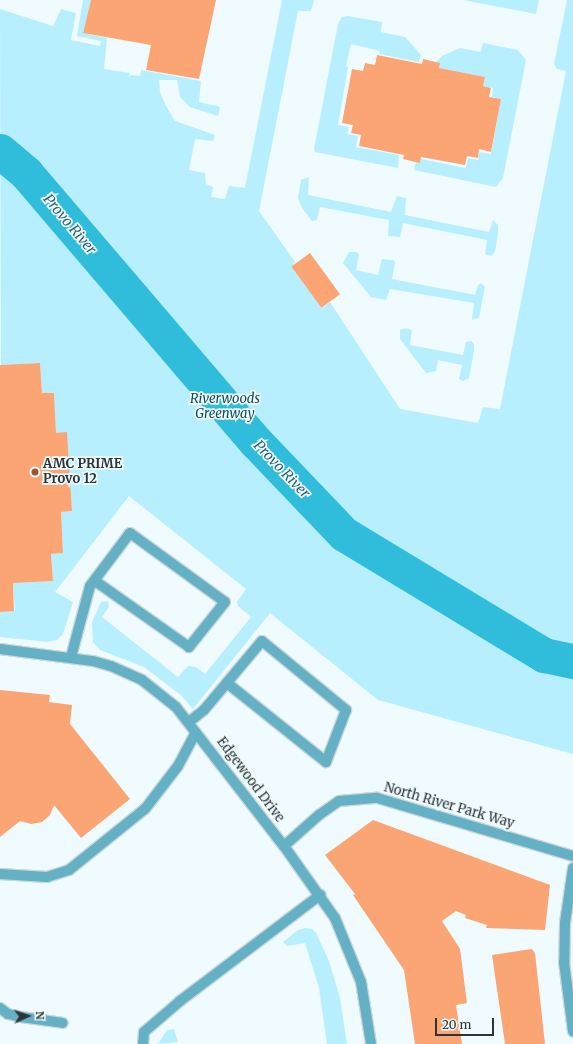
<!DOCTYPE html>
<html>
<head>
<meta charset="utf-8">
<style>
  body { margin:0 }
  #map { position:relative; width:573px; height:1044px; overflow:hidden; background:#effbfe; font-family:Merriweather,serif }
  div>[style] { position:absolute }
  .green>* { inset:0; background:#b7effe }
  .river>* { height:35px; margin:-17.5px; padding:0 17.5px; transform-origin:17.5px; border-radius:17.5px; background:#30bddb }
  .building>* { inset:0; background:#fba474; transform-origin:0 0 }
  .roads { filter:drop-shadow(1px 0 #ccd7da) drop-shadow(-1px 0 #ccd7da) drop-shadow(0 1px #ccd7da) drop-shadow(0 -1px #ccd7da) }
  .minor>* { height:10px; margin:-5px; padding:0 5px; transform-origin:5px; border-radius:5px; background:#64b1c5 }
  .dots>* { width:11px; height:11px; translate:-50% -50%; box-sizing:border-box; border:2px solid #effbfe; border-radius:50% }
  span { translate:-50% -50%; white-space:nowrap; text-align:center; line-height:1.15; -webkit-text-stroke:3.5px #effbfe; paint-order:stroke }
  .park-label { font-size:13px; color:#114b57; font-style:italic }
  .poi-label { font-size:13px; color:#2c3436; font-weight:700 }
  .left { translate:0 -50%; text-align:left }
  .street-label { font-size:13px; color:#2c3436 }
  .water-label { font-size:14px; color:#295f6c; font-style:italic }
  .north { position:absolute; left:8px; top:996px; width:40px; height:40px; -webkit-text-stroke:3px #effbfe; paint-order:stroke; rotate:87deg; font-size:11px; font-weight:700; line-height:16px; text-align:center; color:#2c3436 }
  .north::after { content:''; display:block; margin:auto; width:14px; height:18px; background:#2c3436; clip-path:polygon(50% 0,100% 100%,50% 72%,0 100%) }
  .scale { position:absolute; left:435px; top:1018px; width:59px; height:18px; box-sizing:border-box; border:2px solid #2c3436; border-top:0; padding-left:5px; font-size:12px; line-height:14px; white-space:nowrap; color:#2c3436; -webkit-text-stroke:3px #effbfe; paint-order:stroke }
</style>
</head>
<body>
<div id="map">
  <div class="green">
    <div style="clip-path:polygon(83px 0,91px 0,83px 33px,107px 38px,104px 69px,130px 73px,129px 77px,131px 75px,140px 76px,141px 70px,201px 81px,199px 102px,220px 107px,218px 116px,190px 107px,180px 97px,177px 80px,159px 80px,160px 92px,166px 106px,175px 121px,215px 135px,213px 141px,195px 139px,189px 170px,205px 173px,206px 184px,213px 187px,211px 197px,225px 199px,229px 186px,245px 188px,282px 0,314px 0,311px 11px,298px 11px,259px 211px,295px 262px,292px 267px,322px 308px,330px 302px,400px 409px,478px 423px,483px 407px,500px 409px,566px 71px,557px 69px,554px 64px,567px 0,573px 0,573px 754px,378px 700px,270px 613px,193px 709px,182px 696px,144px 667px,100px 650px,93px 642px,92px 622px,101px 602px,108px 601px,109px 607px,102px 617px,178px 677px,188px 666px,196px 667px,205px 674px,251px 617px,238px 606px,237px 602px,246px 589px,129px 496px,55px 592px,73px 602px,63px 634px,57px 640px,47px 642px,0 637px,0 612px,15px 610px,13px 583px,53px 581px,51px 554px,63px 553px,61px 512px,72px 511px,67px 433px,56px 433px,54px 393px,42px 393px,40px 363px,1px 365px,0 9px,53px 26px,61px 9px,76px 13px,71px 40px,100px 46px,101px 41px,77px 36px)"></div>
    <div style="clip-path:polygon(464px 0,539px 0,536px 14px)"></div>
    <div style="clip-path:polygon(348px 16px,382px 22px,381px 32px,405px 37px,421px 55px,419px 62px,379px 54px,380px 51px,351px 44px,346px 66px,348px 67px,338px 125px,349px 127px,347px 134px,358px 136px,356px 147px,399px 155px,398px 168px,315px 152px,314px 149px,338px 24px,342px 17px)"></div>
    <div style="clip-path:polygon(483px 43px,518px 50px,526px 60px,503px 178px,496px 187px,414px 170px,416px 162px,420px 163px,421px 159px,466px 168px,468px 158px,478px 160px,479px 152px,491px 154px,501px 99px,492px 97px,493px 88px,483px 86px,485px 77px,439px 68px,440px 63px,436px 62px,442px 56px,460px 48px,481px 52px)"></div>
    <div style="clip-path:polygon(309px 177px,308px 195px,391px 212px,397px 196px,406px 198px,405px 215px,489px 232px,493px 220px,498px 225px,498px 233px,495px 252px,491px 256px,485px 254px,487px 240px,403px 223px,400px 237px,388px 236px,389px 220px,320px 207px,317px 220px,312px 221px,302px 208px,298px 198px,301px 180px)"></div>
    <div style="clip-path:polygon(349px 252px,357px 252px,359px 255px,356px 270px,378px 275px,382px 259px,393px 260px,395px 262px,392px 279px,475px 295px,478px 285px,481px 283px,485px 287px,479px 318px,472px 320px,474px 303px,390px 289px,386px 300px,371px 297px,343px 263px)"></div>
    <div style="clip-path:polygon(406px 328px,412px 330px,410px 345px,463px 355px,466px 342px,471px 341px,474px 344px,474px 351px,469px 378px,463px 381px,459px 379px,462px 365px,438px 360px,436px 371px,426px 373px,400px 339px,400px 330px)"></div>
    <div style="clip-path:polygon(305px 928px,312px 929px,316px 933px,329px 961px,340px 998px,347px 1044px,327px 1044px,319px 988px,305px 943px,287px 946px,283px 942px,298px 930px)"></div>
    <div style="clip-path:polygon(174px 1029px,178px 1042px,158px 1044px,167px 1030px)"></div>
  </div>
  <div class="river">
    <div style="left:0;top:151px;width:34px;rotate:40deg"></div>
    <div style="left:26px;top:173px;width:353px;rotate:49.5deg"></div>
    <div style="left:255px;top:441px;width:129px;rotate:46.3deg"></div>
    <div style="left:344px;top:534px;width:234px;rotate:31.2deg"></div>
    <div style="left:544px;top:655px;width:30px;rotate:12deg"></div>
  </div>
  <div class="building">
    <div style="clip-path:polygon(91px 0,216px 0,199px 79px,146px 70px,151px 45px,83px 33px)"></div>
    <div style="clip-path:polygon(377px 55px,422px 64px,423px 59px,440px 63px,439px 68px,485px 77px,483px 86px,491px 88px,489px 97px,501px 99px,491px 152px,479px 149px,478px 158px,467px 156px,465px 165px,421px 157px,420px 163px,403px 159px,404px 155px,359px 146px,361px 135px,351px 133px,353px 125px,342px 123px,352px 69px,363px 71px,365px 63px,375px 65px)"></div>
    <div style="left:310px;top:253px;width:51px;height:23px;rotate:54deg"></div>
    <div style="clip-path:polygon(40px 363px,42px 393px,54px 393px,56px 433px,67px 432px,72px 511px,61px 512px,63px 553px,51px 554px,53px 581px,13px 583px,14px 611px,0 612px,0 365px)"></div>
    <div style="clip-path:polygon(0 690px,50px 695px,49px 702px,72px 705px,70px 724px,130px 799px,81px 838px,54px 805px,50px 815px,42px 822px,31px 824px,20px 821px,0 837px)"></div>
    <div style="clip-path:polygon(373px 820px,550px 885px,545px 930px,486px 928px,487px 925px,465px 918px,466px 915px,456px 911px,442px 921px,460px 949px,467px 1003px,456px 1005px,462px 1044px,415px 1044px,404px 970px,353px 895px,355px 894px,325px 855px)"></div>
    <div style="clip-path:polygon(532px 949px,535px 953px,545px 1044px,505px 1044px,492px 955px)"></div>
  </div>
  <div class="roads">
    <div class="minor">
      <div style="left:0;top:649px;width:94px;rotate:7.4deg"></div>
      <div style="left:93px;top:661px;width:19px;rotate:16deg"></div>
      <div style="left:111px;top:666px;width:34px;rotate:24deg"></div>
      <div style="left:142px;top:680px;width:43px;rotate:38.5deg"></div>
      <div style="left:176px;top:707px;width:176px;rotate:52.2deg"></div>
      <div style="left:284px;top:846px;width:88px;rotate:54.7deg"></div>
      <div style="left:335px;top:918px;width:69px;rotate:67.9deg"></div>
      <div style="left:361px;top:982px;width:63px;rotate:80.8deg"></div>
      <div style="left:71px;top:657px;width:73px;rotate:-75deg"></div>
      <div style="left:90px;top:586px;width:66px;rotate:-53deg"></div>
      <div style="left:130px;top:533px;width:117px;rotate:36deg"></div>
      <div style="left:225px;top:602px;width:58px;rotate:128.7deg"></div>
      <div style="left:189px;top:647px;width:115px;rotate:-144.9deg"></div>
      <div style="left:189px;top:722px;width:19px;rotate:-39deg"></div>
      <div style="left:204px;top:710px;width:90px;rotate:-50deg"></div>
      <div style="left:262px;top:641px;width:109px;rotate:39.4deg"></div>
      <div style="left:346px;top:710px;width:56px;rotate:111deg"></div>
      <div style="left:326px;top:762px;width:127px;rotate:-141.4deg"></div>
      <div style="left:284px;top:846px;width:47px;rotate:-41.5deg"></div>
      <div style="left:319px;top:815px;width:24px;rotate:-35deg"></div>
      <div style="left:339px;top:801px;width:38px;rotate:-5deg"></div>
      <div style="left:377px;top:798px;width:204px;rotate:16.5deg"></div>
      <div style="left:573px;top:868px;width:56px;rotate:98.3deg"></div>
      <div style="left:565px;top:923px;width:39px;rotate:91deg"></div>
      <div style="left:564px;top:962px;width:70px;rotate:82.6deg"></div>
      <div style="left:0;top:874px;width:47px;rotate:3.7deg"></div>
      <div style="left:47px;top:877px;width:23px;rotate:-18deg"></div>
      <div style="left:69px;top:870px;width:97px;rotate:-38.8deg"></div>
      <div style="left:145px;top:809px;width:54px;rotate:-52.5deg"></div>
      <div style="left:178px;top:766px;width:38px;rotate:-62deg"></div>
      <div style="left:0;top:1008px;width:10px;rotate:37deg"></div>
      <div style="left:8px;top:1014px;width:13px;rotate:13deg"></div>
      <div style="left:21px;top:1017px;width:42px;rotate:8.1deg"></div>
      <div style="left:143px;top:1044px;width:12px;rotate:-85deg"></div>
      <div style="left:144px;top:1032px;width:48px;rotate:-40.7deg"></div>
      <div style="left:180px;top:1001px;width:176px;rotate:-37.1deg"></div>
    </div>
  </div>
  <div class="dots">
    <div style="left:35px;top:472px;background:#9c572d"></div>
  </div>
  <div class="park-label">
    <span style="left:225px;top:407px">Riverwoods<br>Greenway</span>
  </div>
  <div class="poi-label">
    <span class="left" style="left:43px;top:472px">AMC PRIME<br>Provo 12</span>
  </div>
  <div class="street-label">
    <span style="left:250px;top:780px;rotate:53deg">Edgewood Drive</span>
    <span style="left:449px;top:806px;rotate:16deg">North River Park Way</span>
  </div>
  <div class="water-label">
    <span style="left:70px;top:224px;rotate:50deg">Provo River</span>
    <span style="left:282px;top:469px;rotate:46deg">Provo River</span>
  </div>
  <div class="north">N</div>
  <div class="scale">20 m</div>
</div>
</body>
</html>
